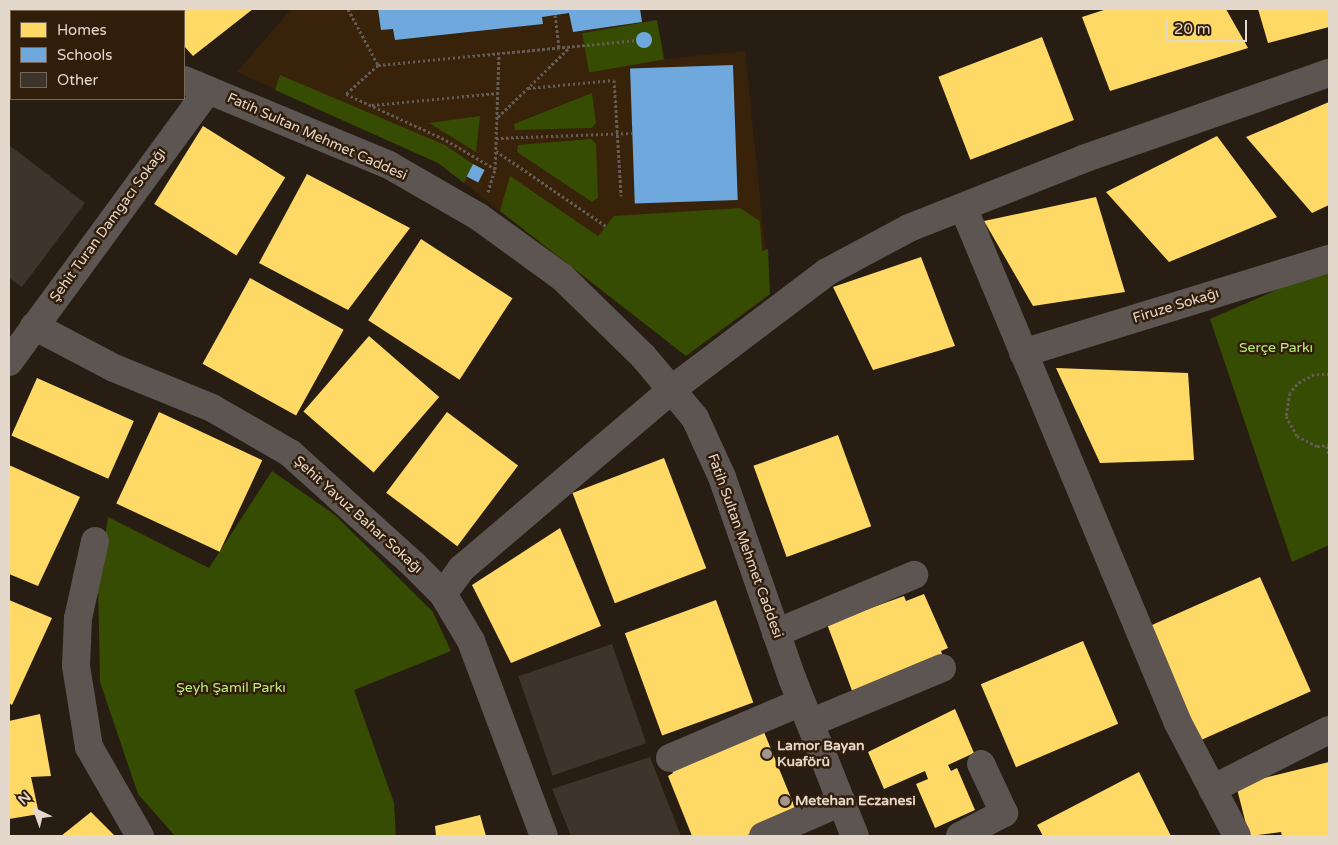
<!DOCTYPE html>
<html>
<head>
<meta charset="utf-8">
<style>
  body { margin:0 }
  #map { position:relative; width:1338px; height:845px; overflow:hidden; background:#281d12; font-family:"Varela Round",sans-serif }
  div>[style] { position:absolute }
  .built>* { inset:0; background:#38220a }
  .green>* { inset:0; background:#354c02; transform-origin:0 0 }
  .homes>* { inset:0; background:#ffd966; transform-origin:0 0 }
  .schools>* { inset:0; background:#6fa8dc; transform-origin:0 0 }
  .round { border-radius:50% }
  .building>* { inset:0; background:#3d342b; transform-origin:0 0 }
  .path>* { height:3px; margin-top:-1.5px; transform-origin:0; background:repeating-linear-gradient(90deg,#635c57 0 2.5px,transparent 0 5px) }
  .minor>* { height:28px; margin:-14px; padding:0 14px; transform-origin:14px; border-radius:14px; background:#5c5551 }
  .dots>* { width:14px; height:14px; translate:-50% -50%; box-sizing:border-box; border:2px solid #301d0a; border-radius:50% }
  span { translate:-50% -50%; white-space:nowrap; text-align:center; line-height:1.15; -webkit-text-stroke:5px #301d0a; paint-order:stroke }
  .street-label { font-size:14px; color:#e4d7cb }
  .park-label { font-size:14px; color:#bcee79 }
  .poi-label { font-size:14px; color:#e4d7cb; font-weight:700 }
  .left { translate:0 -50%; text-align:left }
  .frame { position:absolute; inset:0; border:10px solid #e4d7cb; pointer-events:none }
  .legend { position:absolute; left:10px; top:10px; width:175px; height:90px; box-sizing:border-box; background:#301d0a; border:1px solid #786757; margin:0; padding:6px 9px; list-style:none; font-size:15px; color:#e4d7cb }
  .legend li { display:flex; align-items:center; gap:10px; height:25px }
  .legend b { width:25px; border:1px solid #786757 }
  .north { position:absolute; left:10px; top:785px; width:50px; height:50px; -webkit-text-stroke:4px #301d0a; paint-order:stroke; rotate:318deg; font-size:14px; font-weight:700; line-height:20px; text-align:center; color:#e4d7cb }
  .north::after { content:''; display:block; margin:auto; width:18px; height:22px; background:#e4d7cb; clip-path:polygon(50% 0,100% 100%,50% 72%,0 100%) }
  .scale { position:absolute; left:1166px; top:20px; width:81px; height:22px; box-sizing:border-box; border:2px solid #e4d7cb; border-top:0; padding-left:6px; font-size:15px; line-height:18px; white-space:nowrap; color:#e4d7cb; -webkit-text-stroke:4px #301d0a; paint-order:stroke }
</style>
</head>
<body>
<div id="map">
  <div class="built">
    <div style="clip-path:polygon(291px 9px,640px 9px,642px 22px,657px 20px,665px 59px,745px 51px,770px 294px,686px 356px,438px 163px,237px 72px)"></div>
  </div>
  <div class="green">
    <div style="left:657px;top:20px;width:40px;height:76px;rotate:80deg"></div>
    <div style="clip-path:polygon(280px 75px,445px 145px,473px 164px,464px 183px,438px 163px,275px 90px)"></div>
    <div style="clip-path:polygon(592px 93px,596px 123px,592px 128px,515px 130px,514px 124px)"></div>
    <div style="clip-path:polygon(480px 116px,476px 152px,429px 123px)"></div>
    <div style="clip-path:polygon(591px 139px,596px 144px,598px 198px,592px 202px,517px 152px,518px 145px)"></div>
    <div style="clip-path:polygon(510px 176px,598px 236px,614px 216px,740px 208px,760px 221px,762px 251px,768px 249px,770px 294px,686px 356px,500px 211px)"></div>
    <div style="clip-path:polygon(1329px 267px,1329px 545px,1292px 562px,1210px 319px)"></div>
    <div style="clip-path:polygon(272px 471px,335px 515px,433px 612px,451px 651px,354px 690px,394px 803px,396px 836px,175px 836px,138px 794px,100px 682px,98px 581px,108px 517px,209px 568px)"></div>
  </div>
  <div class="homes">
    <div style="clip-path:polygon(148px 9px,253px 9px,193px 56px,184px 46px,184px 11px)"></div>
    <div style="clip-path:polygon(1107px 9px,1226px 9px,1248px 48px,1110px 91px,1082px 17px)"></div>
    <div style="clip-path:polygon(1258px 9px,1329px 9px,1329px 27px,1268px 43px)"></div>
    <div style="left:1042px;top:37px;width:89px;height:111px;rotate:69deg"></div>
    <div style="clip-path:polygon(1329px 102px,1329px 205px,1312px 213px,1246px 137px)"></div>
    <div style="left:203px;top:126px;width:97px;height:92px;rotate:32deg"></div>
    <div style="clip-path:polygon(1217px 136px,1277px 217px,1169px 262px,1106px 192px)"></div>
    <div style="clip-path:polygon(307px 174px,410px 228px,348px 310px,259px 263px)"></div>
    <div style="clip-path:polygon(1096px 197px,1125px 292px,1033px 306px,984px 221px)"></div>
    <div style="left:421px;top:239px;width:109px;height:97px;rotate:33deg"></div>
    <div style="clip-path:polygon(921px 257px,955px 346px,873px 370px,833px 287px)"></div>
    <div style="left:250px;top:278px;width:107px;height:98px;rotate:29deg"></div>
    <div style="left:369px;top:336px;width:93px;height:100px;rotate:41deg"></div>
    <div style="clip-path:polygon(1056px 368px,1188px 373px,1194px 460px,1100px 463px)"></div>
    <div style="left:37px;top:378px;width:106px;height:63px;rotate:24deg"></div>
    <div style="left:159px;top:412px;width:114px;height:101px;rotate:25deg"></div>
    <div style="left:447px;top:412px;width:89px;height:101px;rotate:37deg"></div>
    <div style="left:838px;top:435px;width:97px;height:90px;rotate:70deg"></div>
    <div style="left:664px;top:458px;width:118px;height:98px;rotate:69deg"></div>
    <div style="clip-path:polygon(9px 465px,80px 497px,38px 586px,9px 574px)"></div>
    <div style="clip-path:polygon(560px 528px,601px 626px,511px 663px,472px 585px)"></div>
    <div style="left:1260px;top:577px;width:125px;height:122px;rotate:66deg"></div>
    <div style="clip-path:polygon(924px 594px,948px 648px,941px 651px,943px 657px,854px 696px,827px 624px,904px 596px,906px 601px)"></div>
    <div style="clip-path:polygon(9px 600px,52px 618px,12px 705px,9px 703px)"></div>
    <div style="left:716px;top:600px;width:109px;height:97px;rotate:70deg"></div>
    <div style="left:1083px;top:641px;width:90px;height:111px;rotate:67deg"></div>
    <div style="clip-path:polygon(955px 709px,974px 753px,948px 765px,951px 771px,957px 768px,975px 810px,935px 828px,916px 784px,928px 779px,925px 771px,884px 789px,868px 752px)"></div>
    <div style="clip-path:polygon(40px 714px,51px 776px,31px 777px,39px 814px,9px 819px,9px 721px)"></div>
    <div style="clip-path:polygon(764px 732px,798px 815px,745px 836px,692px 836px,668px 776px,673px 773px,670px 766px)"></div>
    <div style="clip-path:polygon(1329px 762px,1329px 836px,1282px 836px,1281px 832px,1249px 836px,1236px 785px)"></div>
    <div style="clip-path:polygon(1139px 772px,1171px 836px,1043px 836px,1037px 825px)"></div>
    <div style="clip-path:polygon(91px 812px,115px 836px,61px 836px)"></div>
    <div style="clip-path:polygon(480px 815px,486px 836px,436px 836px,435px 826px)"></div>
  </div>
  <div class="schools">
    <div style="clip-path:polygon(378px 9px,640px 9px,642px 22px,573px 32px,569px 13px,542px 17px,543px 24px,395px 40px,393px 29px,381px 30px)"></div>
    <div class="round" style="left:636px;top:32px;width:16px;height:16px"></div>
    <div style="left:733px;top:65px;width:135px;height:103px;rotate:88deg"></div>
    <div style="left:473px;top:164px;width:13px;height:14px;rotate:27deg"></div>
  </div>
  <div class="building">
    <div style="clip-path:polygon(9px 145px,85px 203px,22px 287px,9px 278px)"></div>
    <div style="left:612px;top:644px;width:105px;height:99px;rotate:71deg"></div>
    <div style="clip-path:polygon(650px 757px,681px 836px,571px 836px,552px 789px)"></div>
  </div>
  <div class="path">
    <div style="left:348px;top:9px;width:64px;rotate:61.8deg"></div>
    <div style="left:378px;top:65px;width:260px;rotate:-5.5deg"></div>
    <div style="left:555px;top:15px;width:35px;rotate:83deg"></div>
    <div style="left:378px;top:65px;width:43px;rotate:137.8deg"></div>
    <div style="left:346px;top:94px;width:110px;rotate:24.7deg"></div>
    <div style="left:446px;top:140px;width:57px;rotate:30.6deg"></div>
    <div style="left:495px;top:169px;width:114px;rotate:-88deg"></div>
    <div style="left:528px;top:88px;width:86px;rotate:-5.3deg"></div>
    <div style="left:614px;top:80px;width:116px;rotate:86.5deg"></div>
    <div style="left:372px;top:105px;width:127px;rotate:-5.4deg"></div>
    <div style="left:498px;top:117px;width:98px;rotate:-44.2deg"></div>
    <div style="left:496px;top:138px;width:136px;rotate:-2.1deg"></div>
    <div style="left:496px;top:151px;width:133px;rotate:34.3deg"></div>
    <div style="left:488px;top:192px;width:24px;rotate:-73deg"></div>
    <div style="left:1329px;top:374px;width:15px;rotate:180deg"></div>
    <div style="left:1314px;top:374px;width:20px;rotate:150deg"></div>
    <div style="left:1297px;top:384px;width:11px;rotate:128deg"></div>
    <div style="left:1290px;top:393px;width:23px;rotate:100deg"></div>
    <div style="left:1286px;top:416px;width:23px;rotate:61deg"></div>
    <div style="left:1297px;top:436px;width:22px;rotate:27deg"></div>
    <div style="left:1317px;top:446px;width:12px;rotate:-5deg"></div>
    <div style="left:1327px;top:446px;width:11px;rotate:80deg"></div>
  </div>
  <div class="minor">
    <div style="left:89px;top:9px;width:4px;rotate:34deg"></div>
    <div style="left:184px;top:80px;width:222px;rotate:22.5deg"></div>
    <div style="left:389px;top:165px;width:104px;rotate:30deg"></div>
    <div style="left:479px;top:217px;width:102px;rotate:35.9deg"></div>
    <div style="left:562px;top:277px;width:113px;rotate:44.3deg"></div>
    <div style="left:643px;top:356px;width:81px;rotate:50deg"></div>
    <div style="left:695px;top:418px;width:65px;rotate:65.4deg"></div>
    <div style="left:722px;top:477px;width:213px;rotate:70.8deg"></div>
    <div style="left:792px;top:678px;width:170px;rotate:68.3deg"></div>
    <div style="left:963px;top:207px;width:559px;rotate:67.38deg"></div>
    <div style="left:1178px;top:723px;width:127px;rotate:62.4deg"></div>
    <div style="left:34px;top:326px;width:90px;rotate:27.7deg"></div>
    <div style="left:114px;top:368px;width:106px;rotate:22.2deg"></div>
    <div style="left:212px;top:408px;width:90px;rotate:30deg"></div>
    <div style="left:290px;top:453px;width:167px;rotate:42.1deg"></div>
    <div style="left:414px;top:565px;width:41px;rotate:45deg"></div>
    <div style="left:443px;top:594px;width:55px;rotate:59.2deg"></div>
    <div style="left:471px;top:641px;width:208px;rotate:69.5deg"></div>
    <div style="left:1023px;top:353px;width:320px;rotate:-17.1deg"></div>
    <div style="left:9px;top:362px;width:337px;rotate:-53.8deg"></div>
    <div style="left:95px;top:541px;width:79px;rotate:102.4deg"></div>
    <div style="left:78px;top:618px;width:48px;rotate:92.4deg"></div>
    <div style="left:76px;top:666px;width:82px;rotate:80.9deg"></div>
    <div style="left:89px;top:747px;width:103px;rotate:60.2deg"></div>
    <div style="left:443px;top:594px;width:31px;rotate:-54deg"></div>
    <div style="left:461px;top:569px;width:276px;rotate:-40.4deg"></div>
    <div style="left:671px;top:390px;width:196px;rotate:-37.1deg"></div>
    <div style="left:827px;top:272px;width:93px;rotate:-28.2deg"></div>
    <div style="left:909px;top:228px;width:187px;rotate:-21.6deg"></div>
    <div style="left:1083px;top:159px;width:261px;rotate:-19.3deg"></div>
    <div style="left:776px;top:633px;width:150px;rotate:-22.8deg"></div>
    <div style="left:810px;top:723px;width:143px;rotate:-22.6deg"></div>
    <div style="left:670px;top:758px;width:142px;rotate:-23.1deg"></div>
    <div style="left:1212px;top:789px;width:131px;rotate:-26.8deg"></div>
    <div style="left:763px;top:836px;width:86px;rotate:-23.3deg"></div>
    <div style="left:960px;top:836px;width:50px;rotate:-27.6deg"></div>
    <div style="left:1004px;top:813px;width:54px;rotate:-115.1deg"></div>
  </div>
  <div class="dots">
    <div style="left:767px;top:754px;background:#a2968a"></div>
    <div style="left:785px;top:801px;background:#a2968a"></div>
  </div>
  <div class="street-label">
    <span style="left:317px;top:137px;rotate:24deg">Fatih Sultan Mehmet Caddesi</span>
    <span style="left:108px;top:225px;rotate:-54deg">Şehit Turan Damgacı Sokağı</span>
    <span style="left:1176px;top:306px;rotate:-17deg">Firuze Sokağı</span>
    <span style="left:358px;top:515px;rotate:42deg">Şehit Yavuz Bahar Sokağı</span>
    <span style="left:745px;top:546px;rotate:70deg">Fatih Sultan Mehmet Caddesi</span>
  </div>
  <div class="park-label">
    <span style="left:1276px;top:348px">Serçe Parkı</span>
    <span style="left:231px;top:688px">Şeyh Şamil Parkı</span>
  </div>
  <div class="poi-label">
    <span class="left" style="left:777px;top:754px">Lamor Bayan<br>Kuaförü</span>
    <span class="left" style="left:795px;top:801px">Metehan Eczanesi</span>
  </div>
  <div class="frame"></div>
  <ul class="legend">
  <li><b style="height:14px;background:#ffd966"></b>Homes</li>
  <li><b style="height:14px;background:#6fa8dc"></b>Schools</li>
  <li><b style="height:14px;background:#3d342b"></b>Other</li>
  </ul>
  <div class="north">N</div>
  <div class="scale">20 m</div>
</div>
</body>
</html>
